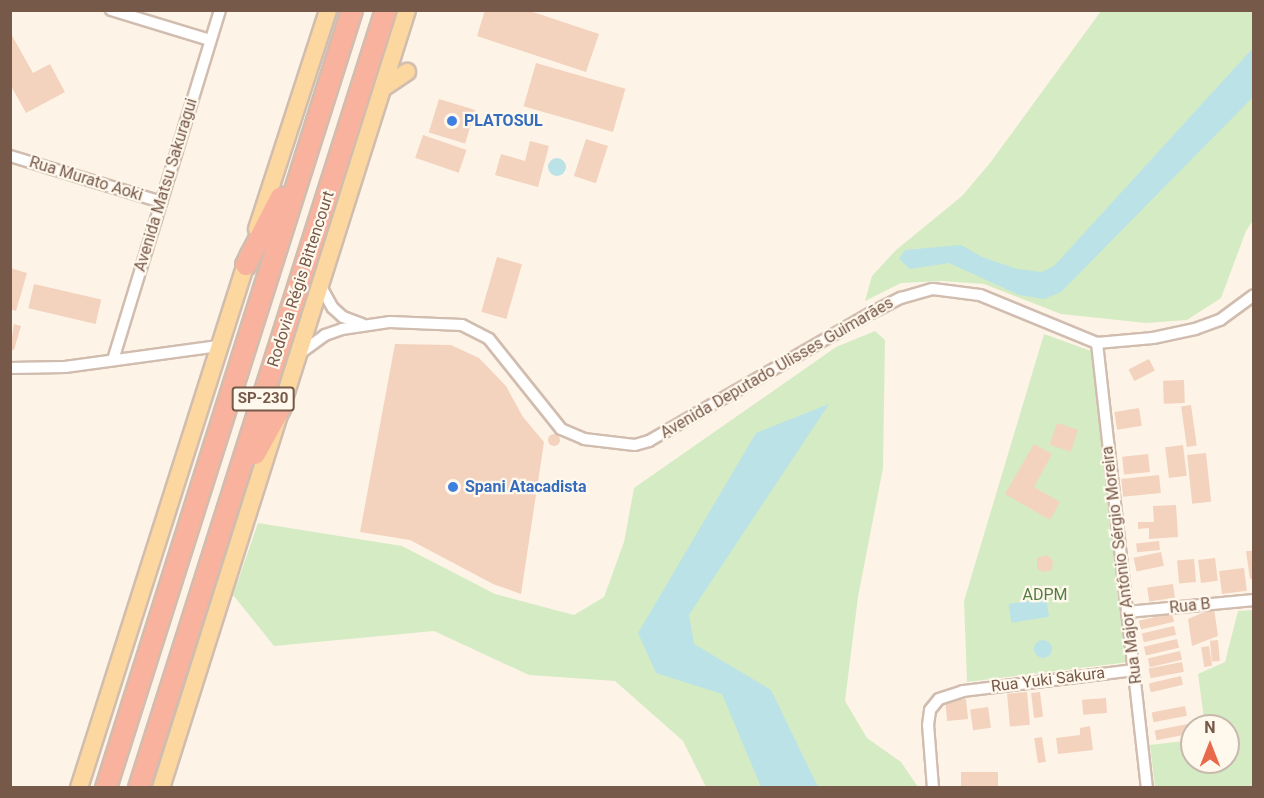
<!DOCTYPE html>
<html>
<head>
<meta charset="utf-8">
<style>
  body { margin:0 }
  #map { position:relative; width:1264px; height:798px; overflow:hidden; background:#fdf4e7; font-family:Roboto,sans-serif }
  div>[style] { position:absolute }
  .green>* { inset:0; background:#d5ebc4 }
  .water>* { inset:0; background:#bae2e7; transform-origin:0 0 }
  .round { border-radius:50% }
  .building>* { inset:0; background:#f3d2be; transform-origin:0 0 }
  .roads { filter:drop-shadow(2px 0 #d1bdaf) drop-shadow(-2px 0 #d1bdaf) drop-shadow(0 2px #d1bdaf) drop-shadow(0 -2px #d1bdaf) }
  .street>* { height:10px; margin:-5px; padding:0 5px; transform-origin:5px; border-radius:5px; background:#fff }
  .primary>* { height:16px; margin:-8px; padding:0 8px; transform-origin:8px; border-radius:8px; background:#fcd79f }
  .highway>* { height:20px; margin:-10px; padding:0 10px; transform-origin:10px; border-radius:10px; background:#f8b29d }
  .dots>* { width:16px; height:16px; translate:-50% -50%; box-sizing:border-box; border:3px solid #fff8ed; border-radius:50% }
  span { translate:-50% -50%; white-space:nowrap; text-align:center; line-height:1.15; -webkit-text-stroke:4.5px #fff8ed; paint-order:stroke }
  .shield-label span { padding:2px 4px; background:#fff8ed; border:2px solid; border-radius:4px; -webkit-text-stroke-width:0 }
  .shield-label { font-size:15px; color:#77594a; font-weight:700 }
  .shop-label { font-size:16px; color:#366cbe; font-weight:700 }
  .left { translate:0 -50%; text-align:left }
  .street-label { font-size:16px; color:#77594a }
  .park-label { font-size:16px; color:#547d42 }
  .frame { position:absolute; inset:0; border:12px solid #77594a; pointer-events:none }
  .north { position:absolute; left:1180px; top:714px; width:60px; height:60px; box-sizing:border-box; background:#fff8ed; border:2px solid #c9b8ac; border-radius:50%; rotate:0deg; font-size:16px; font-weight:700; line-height:24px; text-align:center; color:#77594a }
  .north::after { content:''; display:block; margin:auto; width:21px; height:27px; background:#e86a4a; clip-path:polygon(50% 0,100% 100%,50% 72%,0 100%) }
</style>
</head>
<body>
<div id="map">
  <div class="green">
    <div style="clip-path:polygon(1101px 11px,1253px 11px,1253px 220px,1246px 231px,1221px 298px,1187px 320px,1146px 323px,1061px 314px,984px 284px,942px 281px,901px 283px,865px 301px,872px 276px,896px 250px,962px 196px,990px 163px)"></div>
    <div style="clip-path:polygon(875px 331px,885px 340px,883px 468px,858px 597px,845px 701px,867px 738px,901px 762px,918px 787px,706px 787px,683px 741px,615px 681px,529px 675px,434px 631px,274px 646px,233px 595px,258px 523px,402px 546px,495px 594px,574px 615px,604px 597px,624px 542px,634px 488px,836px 347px)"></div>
    <div style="clip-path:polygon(1044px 334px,1094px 352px,1129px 662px,967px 682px,964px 601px)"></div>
    <div style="clip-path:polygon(1253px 610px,1253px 787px,1155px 787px,1150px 745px,1192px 740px,1192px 762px,1228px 762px,1228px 726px,1205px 726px,1198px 674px,1225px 662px,1238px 611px)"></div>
  </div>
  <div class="water">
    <div style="clip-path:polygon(1253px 48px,1253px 97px,1061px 292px,1044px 299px,1019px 295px,949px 263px,910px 269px,899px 259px,905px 250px,961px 245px,982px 257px,1017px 269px,1042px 272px,1054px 266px)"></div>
    <div class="round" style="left:548px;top:158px;width:18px;height:18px"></div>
    <div style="clip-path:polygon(829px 404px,689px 615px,694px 644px,771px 690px,818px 787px,761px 787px,722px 694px,656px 673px,638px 633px,756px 433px)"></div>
    <div style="left:1046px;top:598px;width:19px;height:38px;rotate:81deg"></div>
    <div class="round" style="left:1034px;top:640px;width:18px;height:18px"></div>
  </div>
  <div class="building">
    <div style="clip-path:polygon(485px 10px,527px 10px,599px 34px,586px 72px,477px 36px)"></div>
    <div style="clip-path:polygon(10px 32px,33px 73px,50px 64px,65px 92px,26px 113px,10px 84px)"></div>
    <div style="left:536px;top:63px;width:93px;height:45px;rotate:16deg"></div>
    <div style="left:439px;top:99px;width:38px;height:35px;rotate:17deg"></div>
    <div style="left:423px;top:135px;width:46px;height:24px;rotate:19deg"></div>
    <div style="left:586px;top:139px;width:23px;height:39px;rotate:18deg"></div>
    <div style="clip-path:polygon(530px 141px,549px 146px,538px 187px,495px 175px,501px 154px,525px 161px)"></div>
    <div style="left:497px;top:257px;width:26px;height:57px;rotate:16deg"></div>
    <div style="clip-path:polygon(10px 268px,27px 273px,16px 311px,10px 309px)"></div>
    <div style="left:34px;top:284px;width:69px;height:25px;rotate:13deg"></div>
    <div style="clip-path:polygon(14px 324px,21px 326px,14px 350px,10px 349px)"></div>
    <div style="clip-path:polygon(395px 344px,451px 345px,479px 358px,506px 386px,523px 417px,544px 442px,521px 594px,493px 584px,410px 540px,360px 532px)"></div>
    <div style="left:1149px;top:359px;width:13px;height:23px;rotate:63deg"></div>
    <div style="left:1184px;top:380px;width:23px;height:21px;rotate:88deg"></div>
    <div style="left:1191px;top:405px;width:41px;height:10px;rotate:82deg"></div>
    <div style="left:1139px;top:408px;width:18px;height:25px;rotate:81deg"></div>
    <div style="left:1057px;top:423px;width:22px;height:23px;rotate:18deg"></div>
    <div class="round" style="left:548px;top:434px;width:12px;height:12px"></div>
    <div style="clip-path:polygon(1034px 444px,1052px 454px,1034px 487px,1060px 502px,1050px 520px,1005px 494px)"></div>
    <div style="left:1183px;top:445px;width:31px;height:18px;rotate:83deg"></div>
    <div style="left:1206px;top:453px;width:49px;height:19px;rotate:84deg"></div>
    <div style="left:1148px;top:454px;width:18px;height:26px;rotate:84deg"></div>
    <div style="left:1159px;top:475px;width:18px;height:38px;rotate:84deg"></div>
    <div style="clip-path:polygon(1176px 505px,1178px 537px,1149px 539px,1149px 528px,1138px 529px,1138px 522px,1154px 522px,1153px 506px)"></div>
    <div style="left:1159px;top:541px;width:9px;height:23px;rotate:84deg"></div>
    <div style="clip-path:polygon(1246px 551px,1254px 551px,1254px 579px,1250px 579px)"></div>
    <div style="left:1161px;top:552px;width:14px;height:28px;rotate:78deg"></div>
    <div style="clip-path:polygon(1047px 555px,1053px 561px,1052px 570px,1044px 572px,1037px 569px,1037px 558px)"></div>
    <div style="left:1215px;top:558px;width:23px;height:17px;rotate:83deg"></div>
    <div style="left:1194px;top:559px;width:23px;height:17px;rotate:85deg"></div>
    <div style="left:1244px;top:568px;width:23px;height:25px;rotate:83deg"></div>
    <div style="left:1173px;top:584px;width:14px;height:26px;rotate:82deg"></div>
    <div style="clip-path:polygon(1214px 608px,1218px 636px,1192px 646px,1188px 619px)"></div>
    <div style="left:1172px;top:613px;width:9px;height:34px;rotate:77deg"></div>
    <div style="left:1174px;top:626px;width:9px;height:33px;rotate:77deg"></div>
    <div style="left:1177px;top:639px;width:9px;height:34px;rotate:77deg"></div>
    <div style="left:1218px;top:640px;width:21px;height:8px;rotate:85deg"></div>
    <div style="left:1209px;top:646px;width:20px;height:8px;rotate:81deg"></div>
    <div style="left:1180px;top:651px;width:9px;height:33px;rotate:77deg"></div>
    <div style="left:1182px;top:662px;width:10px;height:34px;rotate:79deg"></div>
    <div style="left:1181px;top:676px;width:9px;height:33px;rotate:77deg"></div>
    <div style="left:1027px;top:692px;width:33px;height:20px;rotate:85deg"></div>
    <div style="left:1040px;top:692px;width:25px;height:9px;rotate:83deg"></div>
    <div style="left:1106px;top:698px;width:15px;height:24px;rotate:86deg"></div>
    <div style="left:966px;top:699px;width:20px;height:21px;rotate:84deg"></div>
    <div style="left:1185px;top:706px;width:10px;height:34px;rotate:79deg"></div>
    <div style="left:988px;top:707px;width:21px;height:18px;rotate:82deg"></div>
    <div style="left:1188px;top:724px;width:10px;height:34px;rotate:79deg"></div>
    <div style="clip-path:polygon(1090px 726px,1093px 750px,1058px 754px,1056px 738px,1080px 735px,1080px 728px)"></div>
    <div style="left:1042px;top:737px;width:25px;height:8px;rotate:81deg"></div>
    <div style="left:998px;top:772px;width:16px;height:37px;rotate:90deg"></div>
  </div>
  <div class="roads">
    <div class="street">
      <div style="left:111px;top:10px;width:103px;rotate:16.9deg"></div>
      <div style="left:10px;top:156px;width:158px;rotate:16.9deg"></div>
      <div style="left:320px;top:285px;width:26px;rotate:61deg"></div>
      <div style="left:333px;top:308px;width:13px;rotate:42deg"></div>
      <div style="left:343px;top:317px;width:20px;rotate:20deg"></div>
      <div style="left:1097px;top:343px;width:448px;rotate:83.6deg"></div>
      <div style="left:299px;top:354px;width:32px;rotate:-36deg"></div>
      <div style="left:325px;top:335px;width:18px;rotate:-19deg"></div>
      <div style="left:342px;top:329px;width:49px;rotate:-8.3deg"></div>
      <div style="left:390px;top:322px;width:72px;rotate:2.4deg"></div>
      <div style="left:462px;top:325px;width:30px;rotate:27deg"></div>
      <div style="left:489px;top:339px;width:115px;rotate:51.3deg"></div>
      <div style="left:561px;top:429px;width:25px;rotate:23deg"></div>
      <div style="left:584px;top:439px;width:51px;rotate:6.7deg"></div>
      <div style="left:635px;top:445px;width:15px;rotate:-16deg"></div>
      <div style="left:649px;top:441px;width:256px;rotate:-30deg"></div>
      <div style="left:871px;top:313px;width:34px;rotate:-27deg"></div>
      <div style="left:901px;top:298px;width:33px;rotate:-16deg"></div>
      <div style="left:933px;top:289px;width:47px;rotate:7.3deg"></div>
      <div style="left:980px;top:295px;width:126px;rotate:22.3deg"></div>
      <div style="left:1097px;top:343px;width:56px;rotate:-5.1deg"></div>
      <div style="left:1153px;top:338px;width:43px;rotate:-12.1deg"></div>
      <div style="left:1195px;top:329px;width:27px;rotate:-20deg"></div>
      <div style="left:1220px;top:320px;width:42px;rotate:-36.3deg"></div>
      <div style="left:113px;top:360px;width:366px;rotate:-73deg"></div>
      <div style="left:10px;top:368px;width:55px;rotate:-1deg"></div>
      <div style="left:65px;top:367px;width:155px;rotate:-7.8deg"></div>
      <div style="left:1127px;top:612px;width:128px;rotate:-5.4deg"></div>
      <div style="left:933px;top:788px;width:63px;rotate:-94.5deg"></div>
      <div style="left:928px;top:725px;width:15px;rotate:-82deg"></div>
      <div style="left:930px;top:710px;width:14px;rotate:-51deg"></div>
      <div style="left:939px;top:699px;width:25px;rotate:-18deg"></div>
      <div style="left:963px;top:691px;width:172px;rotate:-7deg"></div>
    </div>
    <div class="primary">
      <div style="left:383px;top:88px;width:29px;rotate:-34deg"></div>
      <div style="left:257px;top:229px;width:230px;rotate:-72deg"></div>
      <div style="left:79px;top:788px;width:560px;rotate:-72.34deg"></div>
      <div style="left:161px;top:788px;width:816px;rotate:-72.45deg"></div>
    </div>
    <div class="highway">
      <div style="left:246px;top:265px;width:76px;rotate:-62.8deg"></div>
      <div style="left:255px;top:454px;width:54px;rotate:-61deg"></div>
      <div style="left:106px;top:788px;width:816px;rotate:-72.45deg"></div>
      <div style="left:139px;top:788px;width:816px;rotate:-72.39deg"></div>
    </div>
  </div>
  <div class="dots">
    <div style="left:452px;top:121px;background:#3f7fe0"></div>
    <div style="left:453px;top:487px;background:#3f7fe0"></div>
  </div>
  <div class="shield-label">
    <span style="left:263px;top:399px">SP-230</span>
  </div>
  <div class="shop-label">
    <span class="left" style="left:464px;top:121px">PLATOSUL</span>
    <span class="left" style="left:465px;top:487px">Spani Atacadista</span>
  </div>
  <div class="street-label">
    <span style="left:86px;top:179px;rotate:17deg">Rua Murato Aoki</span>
    <span style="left:166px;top:185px;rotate:-73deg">Avenida Matsu Sakuragui</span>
    <span style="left:301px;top:279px;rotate:-72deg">Rodovia Régis Bittencourt</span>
    <span style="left:777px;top:368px;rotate:-30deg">Avenida Deputado Ulisses Guimarães</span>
    <span style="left:1122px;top:565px;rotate:-97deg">Rua Major Antônio Sérgio Moreira</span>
    <span style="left:1190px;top:606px;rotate:-6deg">Rua B</span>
    <span style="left:1048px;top:680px;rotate:-7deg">Rua Yuki Sakura</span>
  </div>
  <div class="park-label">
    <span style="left:1045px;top:595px">ADPM</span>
  </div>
  <div class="frame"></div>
  <div class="north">N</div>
</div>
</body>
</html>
